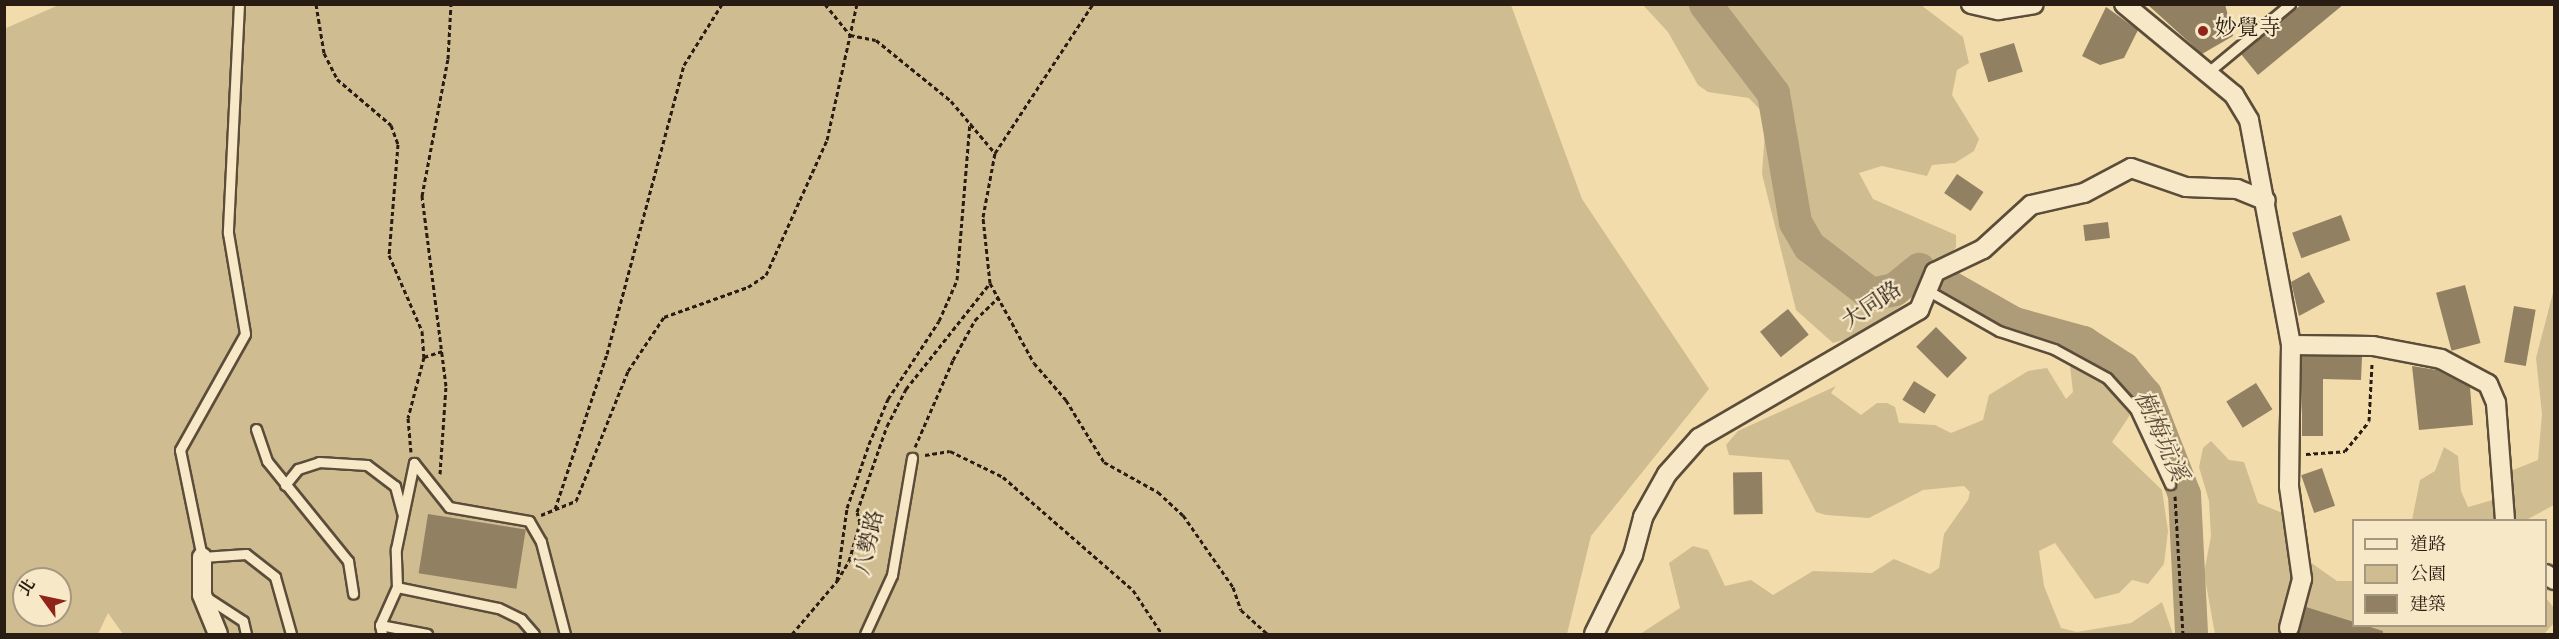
<!DOCTYPE html>
<html>
<head>
<meta charset="utf-8">
<style>
  body { margin:0 }
  #map { position:relative; width:2559px; height:639px; overflow:hidden; background:#f2dcab; font-family:"Sorts Mill Goudy","Noto Serif TC",serif }
  div>[style] { position:absolute }
  .green>* { inset:0; background:#d0bc91 }
  .river>* { height:33px; margin:-16.5px; padding:0 16.5px; transform-origin:16.5px; border-radius:16.5px; background:#ae9b77 }
  .building>* { inset:0; background:#928062; transform-origin:0 0 }
  .path>* { height:3px; margin-top:-1.5px; transform-origin:0; background:repeating-linear-gradient(90deg,#291d13 0 4.5px,transparent 0 7.5px) }
  .roads { filter:drop-shadow(2px 0 #5b4d39) drop-shadow(-2px 0 #5b4d39) drop-shadow(0 2px #5b4d39) drop-shadow(0 -2px #5b4d39) }
  .service>* { height:9px; margin:-4.5px; padding:0 4.5px; transform-origin:4.5px; border-radius:4.5px; background:#f7e8c8 }
  .minor>* { height:18px; margin:-9px; padding:0 9px; transform-origin:9px; border-radius:9px; background:#f7e8c8 }
  .dots>* { width:16px; height:16px; translate:-50% -50%; box-sizing:border-box; border:3px solid #f7e8c8; border-radius:50% }
  span { translate:-50% -50%; white-space:nowrap; text-align:center; line-height:1.15; -webkit-text-stroke:4.5px #f7e8c8; paint-order:stroke }
  .poi-label { font-size:22px; color:#291d13 }
  .left { translate:0 -50%; text-align:left }
  .street-label { font-size:22px; color:#291d13 }
  .water-label { font-size:24px; color:#5e4f3b; font-style:italic }
  .frame { position:absolute; inset:0; border:6px solid #291d13; pointer-events:none }
  .legend { position:absolute; left:2352px; top:519px; width:195px; height:108px; box-sizing:border-box; background:#f7e8c8; border:2px solid #a59780; margin:0; padding:8px 10px; list-style:none; font-size:18px; color:#291d13 }
  .legend li { display:flex; align-items:center; gap:12px; height:30px }
  .legend b { width:30px; border:2px solid #a59780 }
  .north { position:absolute; left:12px; top:567px; width:60px; height:60px; box-sizing:border-box; background:#f7e8c8; border:2px solid #a59780; border-radius:50%; rotate:303deg; font-size:16px; font-weight:700; line-height:24px; text-align:center; color:#291d13 }
  .north::after { content:''; display:block; margin:auto; width:21px; height:27px; background:#8f2418; clip-path:polygon(50% 0,100% 100%,50% 72%,0 100%) }
</style>
</head>
<body>
<div id="map">
  <div class="green">
    <div style="clip-path:polygon(evenodd,61px 4px,1511px 5px,1582px 199px,1709px 389px,1591px 536px,1567px 634px,123px 634px,108px 613px,98px 634px,5px 634px,4px 29px,61px 4px,24px 579px,60px 579px,60px 615px,24px 615px,24px 579px)"></div>
    <div style="clip-path:polygon(1643px 5px,1921px 5px,1963px 37px,1969px 63px,1957px 70px,1952px 95px,1979px 139px,1974px 151px,1955px 163px,1932px 165px,1927px 176px,1882px 166px,1859px 173px,1873px 199px,1956px 235px,1956px 247px,1919px 292px,1865px 334px,1833px 343px,1796px 310px,1762px 174px,1766px 116px,1749px 98px,1708px 92px,1698px 85px,1668px 32px)"></div>
    <div style="clip-path:polygon(2554px 289px,2554px 505px,2526px 520px,2412px 520px,2420px 480px,2435px 471px,2444px 447px,2458px 456px,2461px 491px,2468px 507px,2507px 496px,2513px 470px,2538px 460px,2542px 414px,2536px 358px)"></div>
    <div style="clip-path:polygon(2069px 358px,2109px 378px,2127px 407px,2130px 415px,2112px 442px,2162px 490px,2168px 531px,2164px 564px,2148px 584px,2132px 580px,2119px 593px,2095px 599px,2055px 543px,2039px 551px,2044px 586px,2061px 628px,2077px 632px,2131px 623px,2162px 602px,2173px 634px,1640px 634px,1680px 608px,1669px 563px,1693px 546px,1708px 550px,1725px 586px,1751px 580px,1773px 595px,1813px 571px,1872px 573px,1894px 559px,1930px 574px,1939px 568px,1944px 534px,1968px 500px,1970px 492px,1964px 486px,1923px 490px,1869px 518px,1826px 515px,1816px 512px,1789px 460px,1729px 455px,1726px 445px,1738px 431px,1836px 386px,1831px 393px,1861px 415px,1877px 403px,1887px 403px,1895px 407px,1899px 423px,1935px 425px,1951px 433px,1983px 420px,1989px 395px,2028px 371px,2047px 368px,2066px 399px,2073px 392px)"></div>
    <div style="clip-path:polygon(2211px 441px,2229px 460px,2244px 462px,2258px 503px,2285px 514px,2300px 555px,2337px 581px,2353px 581px,2354px 626px,2546px 626px,2546px 598px,2554px 608px,2554px 623px,2544px 634px,2215px 634px,2204px 573px,2211px 536px,2209px 501px,2199px 467px,2203px 448px)"></div>
  </div>
  <div class="river">
    <div style="left:1705px;top:4px;width:112px;rotate:52.6deg"></div>
    <div style="left:1773px;top:93px;width:131px;rotate:80.3deg"></div>
    <div style="left:1795px;top:222px;width:28px;rotate:60deg"></div>
    <div style="left:1809px;top:246px;width:78px;rotate:37.7deg"></div>
    <div style="left:1871px;top:294px;width:24px;rotate:-12deg"></div>
    <div style="left:1894px;top:289px;width:32px;rotate:-39deg"></div>
    <div style="left:1947px;top:285px;width:77px;rotate:29.6deg"></div>
    <div style="left:2014px;top:323px;width:72px;rotate:15.4deg"></div>
    <div style="left:2083px;top:342px;width:48px;rotate:33deg"></div>
    <div style="left:2123px;top:368px;width:34px;rotate:50deg"></div>
    <div style="left:2145px;top:394px;width:107px;rotate:68.7deg"></div>
    <div style="left:2184px;top:494px;width:140px;rotate:87.1deg"></div>
  </div>
  <div class="building">
    <div style="clip-path:polygon(2147px 4px,2225px 4px,2233px 36px,2202px 54px)"></div>
    <div style="clip-path:polygon(2302px 4px,2344px 4px,2258px 75px,2241px 54px)"></div>
    <div style="clip-path:polygon(2106px 7px,2138px 30px,2124px 58px,2100px 65px,2082px 56px)"></div>
    <div style="left:2014px;top:43px;width:30px;height:36px;rotate:73deg"></div>
    <div style="left:1957px;top:174px;width:32px;height:23px;rotate:34deg"></div>
    <div style="left:2341px;top:215px;width:27px;height:52px;rotate:70deg"></div>
    <div style="left:2108px;top:222px;width:16px;height:25px;rotate:83deg"></div>
    <div style="clip-path:polygon(2309px 272px,2325px 302px,2299px 316px,2291px 282px)"></div>
    <div style="left:2465px;top:285px;width:60px;height:30px;rotate:75deg"></div>
    <div style="left:2514px;top:306px;width:22px;height:57px;rotate:10deg"></div>
    <div style="left:1788px;top:309px;width:33px;height:36px;rotate:51deg"></div>
    <div style="left:1936px;top:327px;width:44px;height:28px;rotate:45deg"></div>
    <div style="clip-path:polygon(2302px 356px,2362px 357px,2361px 380px,2323px 379px,2323px 436px,2302px 436px)"></div>
    <div style="clip-path:polygon(2412px 366px,2437px 370px,2470px 387px,2473px 425px,2419px 430px)"></div>
    <div style="left:1914px;top:381px;width:26px;height:22px;rotate:32deg"></div>
    <div style="left:2256px;top:383px;width:31px;height:35px;rotate:58deg"></div>
    <div style="left:2322px;top:468px;width:40px;height:22px;rotate:71deg"></div>
    <div style="left:1762px;top:472px;width:42px;height:29px;rotate:89deg"></div>
    <div style="left:428px;top:514px;width:99px;height:60px;rotate:9deg"></div>
    <div style="clip-path:polygon(2306px 607px,2383px 631px,2383px 634px,2298px 634px)"></div>
  </div>
  <div class="path">
    <div style="left:316px;top:4px;width:50px;rotate:80.7deg"></div>
    <div style="left:324px;top:53px;width:29px;rotate:63deg"></div>
    <div style="left:337px;top:79px;width:71px;rotate:40.4deg"></div>
    <div style="left:391px;top:125px;width:20px;rotate:70deg"></div>
    <div style="left:398px;top:144px;width:111px;rotate:94.6deg"></div>
    <div style="left:389px;top:255px;width:83px;rotate:66.5deg"></div>
    <div style="left:422px;top:331px;width:26px;rotate:86deg"></div>
    <div style="left:424px;top:357px;width:63px;rotate:104.7deg"></div>
    <div style="left:408px;top:418px;width:34px;rotate:85deg"></div>
    <div style="left:825px;top:4px;width:40px;rotate:51deg"></div>
    <div style="left:850px;top:35px;width:26px;rotate:11deg"></div>
    <div style="left:876px;top:40px;width:97px;rotate:39.1deg"></div>
    <div style="left:951px;top:101px;width:68px;rotate:49.8deg"></div>
    <div style="left:990px;top:283px;width:91px;rotate:61.2deg"></div>
    <div style="left:1034px;top:363px;width:49px;rotate:49.1deg"></div>
    <div style="left:1066px;top:400px;width:73px;rotate:58.5deg"></div>
    <div style="left:1104px;top:462px;width:62px;rotate:29.1deg"></div>
    <div style="left:1158px;top:492px;width:34px;rotate:43deg"></div>
    <div style="left:1183px;top:515px;width:88px;rotate:55.2deg"></div>
    <div style="left:1233px;top:587px;width:24px;rotate:71deg"></div>
    <div style="left:1241px;top:610px;width:36px;rotate:42deg"></div>
    <div style="left:424px;top:357px;width:19px;rotate:-18deg"></div>
    <div style="left:915px;top:447px;width:95px;rotate:-66.4deg"></div>
    <div style="left:953px;top:360px;width:46px;rotate:-61.2deg"></div>
    <div style="left:975px;top:320px;width:33px;rotate:-44deg"></div>
    <div style="left:2306px;top:454px;width:39px;rotate:-4deg"></div>
    <div style="left:2345px;top:451px;width:38px;rotate:-51deg"></div>
    <div style="left:2369px;top:421px;width:57px;rotate:-87deg"></div>
    <div style="left:925px;top:455px;width:25px;rotate:-9deg"></div>
    <div style="left:950px;top:451px;width:59px;rotate:26.1deg"></div>
    <div style="left:1003px;top:477px;width:172px;rotate:41deg"></div>
    <div style="left:1133px;top:590px;width:53px;rotate:56.6deg"></div>
    <div style="left:440px;top:474px;width:88px;rotate:-86.1deg"></div>
    <div style="left:446px;top:386px;width:192px;rotate:-97.2deg"></div>
    <div style="left:422px;top:196px;width:139px;rotate:-79.3deg"></div>
    <div style="left:448px;top:59px;width:55px;rotate:-86.9deg"></div>
    <div style="left:2175px;top:496px;width:138px;rotate:86.7deg"></div>
    <div style="left:555px;top:509px;width:163px;rotate:-71.5deg"></div>
    <div style="left:607px;top:354px;width:299px;rotate:-75.1deg"></div>
    <div style="left:684px;top:65px;width:72px;rotate:-58.1deg"></div>
    <div style="left:541px;top:515px;width:38px;rotate:-22deg"></div>
    <div style="left:576px;top:501px;width:140px;rotate:-68.2deg"></div>
    <div style="left:628px;top:371px;width:65px;rotate:-56.3deg"></div>
    <div style="left:664px;top:317px;width:89px;rotate:-19.7deg"></div>
    <div style="left:748px;top:287px;width:22px;rotate:-34deg"></div>
    <div style="left:766px;top:275px;width:148px;rotate:-65.7deg"></div>
    <div style="left:827px;top:140px;width:139px;rotate:-77.6deg"></div>
    <div style="left:837px;top:581px;width:23px;rotate:-59deg"></div>
    <div style="left:849px;top:561px;width:40px;rotate:-74deg"></div>
    <div style="left:860px;top:523px;width:11px;rotate:-105deg"></div>
    <div style="left:857px;top:512px;width:91px;rotate:-70.8deg"></div>
    <div style="left:887px;top:426px;width:42px;rotate:-62.8deg"></div>
    <div style="left:906px;top:389px;width:135px;rotate:-51.6deg"></div>
    <div style="left:990px;top:283px;width:66px;rotate:-96.1deg"></div>
    <div style="left:983px;top:217px;width:65px;rotate:-79.4deg"></div>
    <div style="left:995px;top:153px;width:178px;rotate:-56.7deg"></div>
    <div style="left:792px;top:634px;width:70px;rotate:-49.7deg"></div>
    <div style="left:837px;top:581px;width:74px;rotate:-82.2deg"></div>
    <div style="left:847px;top:508px;width:68px;rotate:-71deg"></div>
    <div style="left:869px;top:444px;width:49px;rotate:-67.1deg"></div>
    <div style="left:888px;top:399px;width:93px;rotate:-56.8deg"></div>
    <div style="left:939px;top:321px;width:45px;rotate:-66.3deg"></div>
    <div style="left:957px;top:280px;width:158px;rotate:-85.3deg"></div>
  </div>
  <div class="roads">
    <div class="service">
      <div style="left:239px;top:4px;width:229px;rotate:92.8deg"></div>
      <div style="left:228px;top:233px;width:102px;rotate:80.4deg"></div>
      <div style="left:245px;top:334px;width:133px;rotate:119.3deg"></div>
      <div style="left:180px;top:450px;width:109px;rotate:78.4deg"></div>
      <div style="left:202px;top:557px;width:44px;rotate:-3.9deg"></div>
      <div style="left:246px;top:554px;width:37px;rotate:38deg"></div>
      <div style="left:275px;top:577px;width:59px;rotate:74.3deg"></div>
      <div style="left:2207px;top:73px;width:108px;rotate:-39.7deg"></div>
      <div style="left:1927px;top:290px;width:83px;rotate:29.7deg"></div>
      <div style="left:1999px;top:331px;width:58px;rotate:18.1deg"></div>
      <div style="left:2054px;top:349px;width:60px;rotate:28.7deg"></div>
      <div style="left:2107px;top:378px;width:42px;rotate:47.9deg"></div>
      <div style="left:2135px;top:409px;width:83px;rotate:65deg"></div>
      <div style="left:256px;top:429px;width:34px;rotate:71deg"></div>
      <div style="left:267px;top:461px;width:129px;rotate:51deg"></div>
      <div style="left:348px;top:561px;width:33px;rotate:81deg"></div>
      <div style="left:285px;top:485px;width:21px;rotate:-51deg"></div>
      <div style="left:298px;top:469px;width:22px;rotate:-18deg"></div>
      <div style="left:319px;top:462px;width:48px;rotate:3.6deg"></div>
      <div style="left:367px;top:465px;width:35px;rotate:37deg"></div>
      <div style="left:395px;top:486px;width:28px;rotate:75deg"></div>
      <div style="left:206px;top:597px;width:44px;rotate:33deg"></div>
      <div style="left:243px;top:621px;width:13px;rotate:77deg"></div>
      <div style="left:380px;top:625px;width:42px;rotate:-65.9deg"></div>
      <div style="left:382px;top:634px;width:9px;rotate:-103deg"></div>
      <div style="left:380px;top:625px;width:48px;rotate:10.8deg"></div>
      <div style="left:534px;top:634px;width:20px;rotate:-131deg"></div>
      <div style="left:521px;top:619px;width:25px;rotate:-154deg"></div>
      <div style="left:498px;top:608px;width:103px;rotate:-168.3deg"></div>
      <div style="left:397px;top:587px;width:38px;rotate:-92deg"></div>
      <div style="left:396px;top:549px;width:88px;rotate:-78.2deg"></div>
      <div style="left:414px;top:463px;width:56px;rotate:51.5deg"></div>
      <div style="left:449px;top:507px;width:81px;rotate:9.9deg"></div>
      <div style="left:529px;top:521px;width:24px;rotate:60deg"></div>
      <div style="left:541px;top:542px;width:95px;rotate:75.4deg"></div>
      <div style="left:865px;top:634px;width:65px;rotate:-65.4deg"></div>
      <div style="left:892px;top:575px;width:119px;rotate:-80.3deg"></div>
    </div>
    <div class="minor">
      <div style="left:1971px;top:4px;width:28px;rotate:13deg"></div>
      <div style="left:1998px;top:10px;width:36px;rotate:-9deg"></div>
      <div style="left:2124px;top:4px;width:143px;rotate:39.6deg"></div>
      <div style="left:2234px;top:95px;width:29px;rotate:59deg"></div>
      <div style="left:2249px;top:120px;width:229px;rotate:79.4deg"></div>
      <div style="left:2291px;top:345px;width:82px;rotate:0.7deg"></div>
      <div style="left:2373px;top:346px;width:69px;rotate:10.8deg"></div>
      <div style="left:2441px;top:359px;width:53px;rotate:28deg"></div>
      <div style="left:2488px;top:384px;width:21px;rotate:67deg"></div>
      <div style="left:2496px;top:403px;width:117px;rotate:85.6deg"></div>
      <div style="left:202px;top:557px;width:38px;rotate:90deg"></div>
      <div style="left:202px;top:595px;width:42px;rotate:67.7deg"></div>
      <div style="left:2546px;top:574px;width:10px;rotate:37deg"></div>
      <div style="left:2289px;top:628px;width:51px;rotate:-75.1deg"></div>
      <div style="left:2302px;top:579px;width:94px;rotate:-98deg"></div>
      <div style="left:2289px;top:486px;width:141px;rotate:-89.2deg"></div>
      <div style="left:1594px;top:634px;width:88px;rotate:-63.7deg"></div>
      <div style="left:1633px;top:555px;width:39px;rotate:-75deg"></div>
      <div style="left:1643px;top:517px;width:49px;rotate:-60.8deg"></div>
      <div style="left:1667px;top:474px;width:48px;rotate:-48.4deg"></div>
      <div style="left:1699px;top:438px;width:255px;rotate:-30.2deg"></div>
      <div style="left:1919px;top:310px;width:41px;rotate:-67.2deg"></div>
      <div style="left:1935px;top:272px;width:53px;rotate:-25.6deg"></div>
      <div style="left:1983px;top:249px;width:65px;rotate:-42.5deg"></div>
      <div style="left:2031px;top:205px;width:54px;rotate:-12.8deg"></div>
      <div style="left:2084px;top:193px;width:53px;rotate:-28deg"></div>
      <div style="left:2131px;top:168px;width:58px;rotate:19.1deg"></div>
      <div style="left:2186px;top:187px;width:51px;rotate:2.2deg"></div>
      <div style="left:2237px;top:189px;width:31px;rotate:22deg"></div>
    </div>
  </div>
  <div class="dots">
    <div style="left:2203px;top:31px;background:#8f2418"></div>
  </div>
  <div class="poi-label">
    <span class="left" style="left:2215px;top:31px">妙覺寺</span>
  </div>
  <div class="street-label">
    <span style="left:1873px;top:307px;rotate:-34deg">大同路</span>
    <span style="left:871px;top:543px;rotate:-77deg">八勢路</span>
  </div>
  <div class="water-label">
    <span style="left:2159px;top:437px;rotate:66deg">樹梅坑溪</span>
  </div>
  <div class="frame"></div>
  <ul class="legend">
  <li><b style="height:8px;background:#f7e8c8"></b>道路</li>
  <li><b style="height:16px;background:#d0bc91"></b>公園</li>
  <li><b style="height:16px;background:#928062"></b>建築</li>
  </ul>
  <div class="north">北</div>
</div>
</body>
</html>
